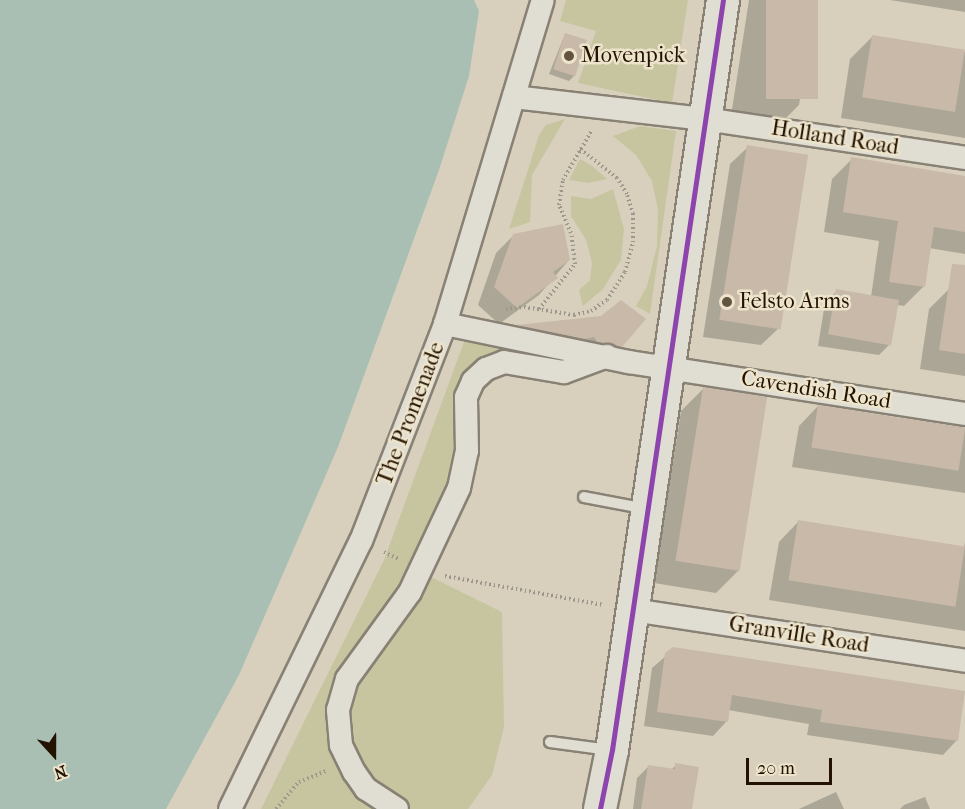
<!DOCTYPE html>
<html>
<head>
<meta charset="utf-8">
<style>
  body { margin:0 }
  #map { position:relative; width:965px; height:809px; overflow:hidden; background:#d8d0bd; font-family:"IM FELL French Canon",serif }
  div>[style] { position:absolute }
  .green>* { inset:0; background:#c7c5a0 }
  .water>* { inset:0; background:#a9bfb4 }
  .shadow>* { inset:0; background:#0003 }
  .building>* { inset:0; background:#c8b9a9; transform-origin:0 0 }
  .path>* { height:4px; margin-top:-2px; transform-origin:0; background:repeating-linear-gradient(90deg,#9c978d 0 1.5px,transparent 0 4.5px) }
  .roads { filter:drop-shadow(2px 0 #888174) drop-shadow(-2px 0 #888174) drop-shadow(0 2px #888174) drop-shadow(0 -2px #888174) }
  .lane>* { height:10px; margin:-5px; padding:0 5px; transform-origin:5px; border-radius:5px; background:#e0ddd3 }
  .street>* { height:22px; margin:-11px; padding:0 11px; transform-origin:11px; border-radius:11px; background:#e0ddd3 }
  .secondary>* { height:32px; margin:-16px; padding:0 16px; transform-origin:16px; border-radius:16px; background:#e0ddd3 }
  .bus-1>* { height:4.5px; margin:-2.25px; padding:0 2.25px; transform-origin:2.25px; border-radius:2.25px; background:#8e44ad }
  .dots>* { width:16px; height:16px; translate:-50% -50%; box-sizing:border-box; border:3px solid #ede4cc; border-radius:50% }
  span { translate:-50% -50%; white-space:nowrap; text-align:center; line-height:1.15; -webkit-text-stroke:5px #ede4cc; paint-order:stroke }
  .poi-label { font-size:22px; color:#241200 }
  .left { translate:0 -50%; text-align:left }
  .street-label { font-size:22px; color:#241200 }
  .north { position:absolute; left:24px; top:725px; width:60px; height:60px; -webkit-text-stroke:4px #ede4cc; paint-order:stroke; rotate:159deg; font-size:16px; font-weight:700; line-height:24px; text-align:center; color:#241200 }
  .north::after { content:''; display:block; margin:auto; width:21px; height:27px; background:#241200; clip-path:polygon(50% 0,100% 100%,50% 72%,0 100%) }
  .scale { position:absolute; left:746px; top:758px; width:86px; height:27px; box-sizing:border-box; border:3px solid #241200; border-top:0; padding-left:8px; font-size:18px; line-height:21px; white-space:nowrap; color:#241200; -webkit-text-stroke:4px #ede4cc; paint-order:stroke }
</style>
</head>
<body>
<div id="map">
  <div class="green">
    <div style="clip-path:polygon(566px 0,688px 0,672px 103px,578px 83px,596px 31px,560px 21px)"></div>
    <div style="clip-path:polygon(565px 119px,532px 175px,530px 222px,509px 229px,539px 135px,546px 125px)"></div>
    <div style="clip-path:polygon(640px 126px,676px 131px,650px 314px,636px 306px,647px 286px,657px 246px,658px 210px,652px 181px,636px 155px,613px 136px)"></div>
    <div style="clip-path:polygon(580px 159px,592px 166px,607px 179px,588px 183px,569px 180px)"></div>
    <div style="clip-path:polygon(613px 189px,624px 229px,621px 260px,603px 289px,583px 306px,579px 290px,590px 280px,592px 263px,586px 240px,571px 216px,571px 196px,591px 199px)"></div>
    <div style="clip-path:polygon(468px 331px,600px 357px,483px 369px,464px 450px,419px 571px,502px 612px,504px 727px,492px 775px,468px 809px,261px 809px,384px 560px)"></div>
  </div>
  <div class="water">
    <div style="clip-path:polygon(0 0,474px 0,479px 11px,469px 76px,439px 170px,338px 447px,239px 675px,166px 809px,0 809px)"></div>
  </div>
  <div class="shadow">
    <div style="clip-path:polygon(749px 0,816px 0,799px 105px,780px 124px,731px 116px)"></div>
    <div style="clip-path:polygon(890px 0,965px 0,965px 12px)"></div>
    <div style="clip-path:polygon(565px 34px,575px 75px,569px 81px,549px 74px)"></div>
    <div style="clip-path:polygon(872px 37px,965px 52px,965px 138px,841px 118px,850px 59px)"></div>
    <div style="clip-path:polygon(748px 147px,779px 328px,761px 345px,703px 337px,730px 164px)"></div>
    <div style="clip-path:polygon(852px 159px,965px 177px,965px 254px,929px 248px,924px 286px,904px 306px,897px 305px,891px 343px,879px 355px,818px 346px,825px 303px,837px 291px,871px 297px,879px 241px,824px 232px,832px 179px)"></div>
    <div style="clip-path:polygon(513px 236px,569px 260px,539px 295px,499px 324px,478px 305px,496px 253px)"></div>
    <div style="clip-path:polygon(949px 289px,965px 291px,965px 376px,920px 369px,929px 309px)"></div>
    <div style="clip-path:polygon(601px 318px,621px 346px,611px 356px,510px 335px,518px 327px)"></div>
    <div style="clip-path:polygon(703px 389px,738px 571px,716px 593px,654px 583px,681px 411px)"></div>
    <div style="clip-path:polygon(818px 406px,965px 428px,965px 493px,792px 467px,799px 426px)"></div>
    <div style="clip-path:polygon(798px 522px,964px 548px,965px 542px,965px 631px,769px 600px,779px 542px)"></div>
    <div style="clip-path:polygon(674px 649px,964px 692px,956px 741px,943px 755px,807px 735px,809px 724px,728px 710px,726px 722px,713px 736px,644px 726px,652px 668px)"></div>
    <div style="clip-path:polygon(676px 765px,691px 809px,633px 809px,637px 778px,649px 766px,671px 770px)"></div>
    <div style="clip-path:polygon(836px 792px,844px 809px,799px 809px)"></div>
    <div style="clip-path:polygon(925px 797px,930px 809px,900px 809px,904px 805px)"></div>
  </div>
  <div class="building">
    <div style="left:766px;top:0;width:52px;height:99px"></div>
    <div style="left:565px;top:33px;width:23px;height:38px;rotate:18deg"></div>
    <div style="left:872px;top:35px;width:94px;height:63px;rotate:9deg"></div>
    <div style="left:747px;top:145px;width:62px;height:177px;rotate:9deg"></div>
    <div style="clip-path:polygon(851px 157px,965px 176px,965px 232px,934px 227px,925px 287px,889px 282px,898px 221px,843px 212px)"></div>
    <div style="clip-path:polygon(563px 224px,570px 260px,553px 272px,558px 278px,517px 308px,494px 287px,513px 234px)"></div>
    <div style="clip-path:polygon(952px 264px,965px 265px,965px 354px,939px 350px)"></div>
    <div style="left:836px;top:289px;width:64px;height:46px;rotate:10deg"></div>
    <div style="clip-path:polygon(621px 300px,646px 319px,622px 347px,597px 342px,594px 337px,585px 339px,517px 325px,601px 316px)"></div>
    <div style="left:703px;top:387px;width:65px;height:176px;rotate:9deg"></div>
    <div style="left:818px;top:405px;width:149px;height:43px;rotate:9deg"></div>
    <div style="left:798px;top:520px;width:169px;height:61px;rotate:9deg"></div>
    <div style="clip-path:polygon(673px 647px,965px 691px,958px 741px,820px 722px,822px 710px,732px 695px,728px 722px,657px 712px,665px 653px)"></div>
    <div style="clip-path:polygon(675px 763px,699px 767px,692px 809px,641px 809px,648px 765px,675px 769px)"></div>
  </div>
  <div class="path">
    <div style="left:506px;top:309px;width:18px;rotate:-6deg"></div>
    <div style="left:524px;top:307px;width:51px;rotate:9.1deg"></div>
    <div style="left:574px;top:315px;width:17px;rotate:-13deg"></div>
    <div style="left:591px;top:311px;width:19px;rotate:-35deg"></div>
    <div style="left:607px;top:300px;width:33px;rotate:-57deg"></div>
    <div style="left:625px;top:272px;width:31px;rotate:-75deg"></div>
    <div style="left:633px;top:242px;width:28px;rotate:-90deg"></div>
    <div style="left:633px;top:214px;width:21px;rotate:-107deg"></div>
    <div style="left:627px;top:194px;width:19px;rotate:-122deg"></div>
    <div style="left:617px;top:178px;width:48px;rotate:-141.7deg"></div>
    <div style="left:539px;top:309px;width:58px;rotate:-51.3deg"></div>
    <div style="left:575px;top:264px;width:31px;rotate:-97deg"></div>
    <div style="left:571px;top:233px;width:30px;rotate:-113deg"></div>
    <div style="left:559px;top:205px;width:25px;rotate:-81deg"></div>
    <div style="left:563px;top:180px;width:58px;rotate:-59.9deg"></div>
    <div style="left:384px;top:552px;width:17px;rotate:25deg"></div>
    <div style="left:445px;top:576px;width:161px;rotate:10.4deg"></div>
    <div style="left:276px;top:809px;width:35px;rotate:-50deg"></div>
    <div style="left:299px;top:782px;width:29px;rotate:-22deg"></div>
  </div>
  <div class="roads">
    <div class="lane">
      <div style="left:584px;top:497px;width:64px;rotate:10.8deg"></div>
      <div style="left:550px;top:742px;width:60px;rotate:7.7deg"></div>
    </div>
    <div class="street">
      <div style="left:514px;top:97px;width:192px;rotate:6.6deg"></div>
      <div style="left:705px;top:119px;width:263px;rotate:8.5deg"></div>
      <div style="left:445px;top:324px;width:188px;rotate:11.7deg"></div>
      <div style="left:629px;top:362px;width:340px;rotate:8.8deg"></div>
      <div style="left:633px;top:610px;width:336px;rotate:8.7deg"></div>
      <div style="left:230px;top:809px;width:298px;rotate:-64deg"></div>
      <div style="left:361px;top:541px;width:233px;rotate:-68.8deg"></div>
      <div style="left:445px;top:324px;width:338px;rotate:-73.2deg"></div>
      <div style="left:397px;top:809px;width:37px;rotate:-147deg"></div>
      <div style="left:366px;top:789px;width:21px;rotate:-125deg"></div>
      <div style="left:354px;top:772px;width:30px;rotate:-116deg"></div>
      <div style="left:341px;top:745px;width:35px;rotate:-95deg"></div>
      <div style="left:338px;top:710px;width:32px;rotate:-74deg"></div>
      <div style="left:347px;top:679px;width:107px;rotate:-54.1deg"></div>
      <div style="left:410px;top:592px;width:115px;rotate:-64.8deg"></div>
      <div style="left:459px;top:488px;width:38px;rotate:-78deg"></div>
      <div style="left:467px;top:451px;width:54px;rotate:-91.1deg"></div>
      <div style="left:466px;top:397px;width:17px;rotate:-66deg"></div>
      <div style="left:473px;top:381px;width:18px;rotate:-43deg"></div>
      <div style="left:486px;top:369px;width:19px;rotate:-21deg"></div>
      <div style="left:504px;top:362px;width:61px;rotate:9.5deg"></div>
      <div style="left:564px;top:372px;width:46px;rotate:-20.4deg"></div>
    </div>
    <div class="secondary">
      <div style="left:600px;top:809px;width:60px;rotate:-78.5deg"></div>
      <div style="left:612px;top:750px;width:758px;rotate:-81.58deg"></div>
    </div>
  </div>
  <div class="bus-1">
    <div style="left:600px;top:809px;width:60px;rotate:-78.5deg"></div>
    <div style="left:612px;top:750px;width:758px;rotate:-81.58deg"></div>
  </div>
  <div class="dots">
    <div style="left:569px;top:56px;background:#635442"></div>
    <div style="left:727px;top:302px;background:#635442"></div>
  </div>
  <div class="poi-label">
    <span class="left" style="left:581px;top:56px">Movenpick</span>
    <span class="left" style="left:739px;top:302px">Felsto Arms</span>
  </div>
  <div class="street-label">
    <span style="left:835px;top:138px;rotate:9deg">Holland Road</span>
    <span style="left:816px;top:390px;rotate:9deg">Cavendish Road</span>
    <span style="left:411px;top:414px;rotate:-69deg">The Promenade</span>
    <span style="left:799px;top:635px;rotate:9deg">Granville Road</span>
  </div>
  <div class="north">N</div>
  <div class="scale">20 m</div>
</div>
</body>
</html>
